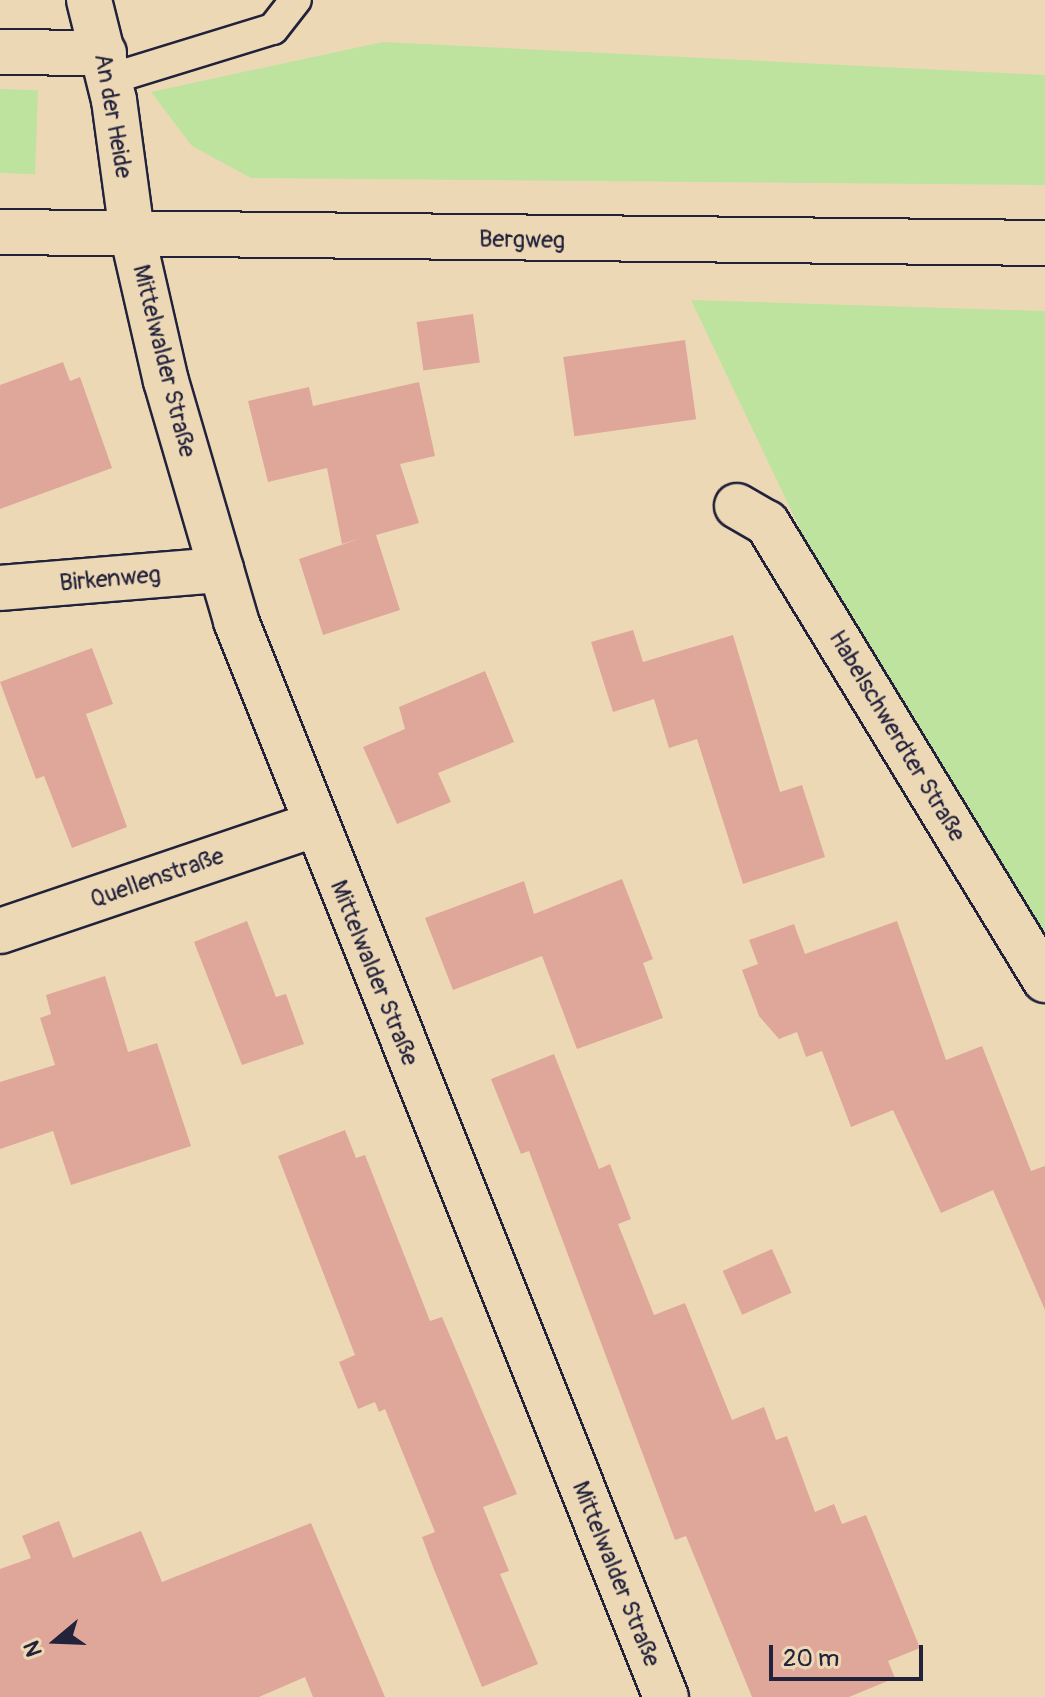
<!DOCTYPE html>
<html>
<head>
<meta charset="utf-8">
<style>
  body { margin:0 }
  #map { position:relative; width:1045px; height:1697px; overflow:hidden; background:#edd8b6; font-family:Pangolin,sans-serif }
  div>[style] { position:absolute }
  .green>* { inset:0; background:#bde39e; transform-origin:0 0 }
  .building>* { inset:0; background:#dfa799; transform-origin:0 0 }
  .roads { filter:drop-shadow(2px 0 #22223b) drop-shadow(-2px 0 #22223b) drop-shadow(0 2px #22223b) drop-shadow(0 -2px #22223b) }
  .service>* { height:30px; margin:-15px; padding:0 15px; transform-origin:15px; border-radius:15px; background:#edd8b6 }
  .minor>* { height:44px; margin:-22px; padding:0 22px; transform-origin:22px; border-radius:22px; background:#edd8b6 }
  .secondary>* { height:44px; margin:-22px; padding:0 22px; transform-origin:22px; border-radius:22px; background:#edd8b6 }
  span { translate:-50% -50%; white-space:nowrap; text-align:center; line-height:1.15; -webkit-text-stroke:6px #edd8b6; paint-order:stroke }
  .street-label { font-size:24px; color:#22223b }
  .north { position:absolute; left:16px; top:1601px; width:80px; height:80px; -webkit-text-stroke:6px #edd8b6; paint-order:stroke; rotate:251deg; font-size:22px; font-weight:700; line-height:32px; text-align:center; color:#22223b }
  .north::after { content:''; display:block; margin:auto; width:28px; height:36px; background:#22223b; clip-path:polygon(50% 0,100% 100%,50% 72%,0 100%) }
  .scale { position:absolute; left:769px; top:1645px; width:154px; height:36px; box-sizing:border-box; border:4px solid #22223b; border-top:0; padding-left:10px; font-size:24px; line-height:28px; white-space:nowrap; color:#22223b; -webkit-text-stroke:6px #edd8b6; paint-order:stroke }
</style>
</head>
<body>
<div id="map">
  <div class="green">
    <div style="clip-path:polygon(383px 42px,1045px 75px,1045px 185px,251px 178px,192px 146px,151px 92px)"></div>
    <div style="left:0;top:89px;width:38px;height:84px;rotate:2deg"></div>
    <div style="clip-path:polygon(691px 300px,1045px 311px,1045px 949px,831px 594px)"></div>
  </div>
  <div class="building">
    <div style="left:473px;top:314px;width:49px;height:57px;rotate:82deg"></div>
    <div style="left:685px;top:340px;width:80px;height:123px;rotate:82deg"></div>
    <div style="clip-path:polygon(63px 362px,70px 381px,80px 377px,112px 468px,0 509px,0 385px)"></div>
    <div style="clip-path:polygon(419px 382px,435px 456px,400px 464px,419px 523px,376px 535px,400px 610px,323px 635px,299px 559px,362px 538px,342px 544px,327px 468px,268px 482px,248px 401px,309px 387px,313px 406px)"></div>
    <div style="clip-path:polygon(633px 630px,643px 662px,733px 635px,780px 792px,802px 785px,825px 857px,743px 884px,697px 739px,669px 748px,654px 699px,613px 712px,591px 642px)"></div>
    <div style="clip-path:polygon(92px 648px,113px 704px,86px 714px,127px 827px,72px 848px,44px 776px,36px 779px,0 682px)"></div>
    <div style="clip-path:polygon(485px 671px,514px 742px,438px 773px,451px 802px,397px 824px,363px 747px,405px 729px,399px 707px)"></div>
    <div style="clip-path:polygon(622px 879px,653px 959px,643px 963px,663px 1018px,577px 1049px,542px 956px,453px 990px,425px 918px,524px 881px,534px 914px)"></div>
    <div style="clip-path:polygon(247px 921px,276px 997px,286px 994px,304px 1044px,242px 1065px,194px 942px)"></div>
    <div style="clip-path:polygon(897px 921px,946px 1060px,982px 1046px,1031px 1171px,1045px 1166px,1045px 1310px,993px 1190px,941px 1213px,893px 1110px,851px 1127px,822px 1051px,806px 1057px,797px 1032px,779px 1039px,759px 1016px,742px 970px,758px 964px,749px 940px,794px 924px,805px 954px)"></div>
    <div style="clip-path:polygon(105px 976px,128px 1052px,157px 1043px,191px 1146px,71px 1185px,53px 1131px,0 1149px,0 1082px,55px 1065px,40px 1018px,51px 1014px,46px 995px)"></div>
    <div style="clip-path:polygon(554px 1054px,599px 1169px,610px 1164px,631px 1219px,618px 1224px,654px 1315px,685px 1303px,732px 1420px,764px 1407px,776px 1440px,787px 1436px,815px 1512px,834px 1504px,842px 1524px,866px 1515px,920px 1648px,888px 1661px,895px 1678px,849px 1697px,752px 1697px,686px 1536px,675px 1540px,529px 1151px,521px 1154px,491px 1079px)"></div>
    <div style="clip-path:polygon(345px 1130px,356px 1158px,365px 1155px,430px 1321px,442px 1317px,517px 1494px,483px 1507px,509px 1571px,500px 1574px,538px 1664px,482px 1687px,433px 1567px,422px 1537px,435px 1532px,385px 1409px,379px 1412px,375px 1402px,358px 1409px,339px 1362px,355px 1355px,278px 1156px)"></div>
    <div style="left:772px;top:1249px;width:48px;height:54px;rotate:66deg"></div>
    <div style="clip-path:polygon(59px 1521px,73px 1558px,141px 1531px,162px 1582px,311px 1523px,385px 1697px,313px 1697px,305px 1677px,259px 1697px,0 1697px,0 1569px,31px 1558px,22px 1536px)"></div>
  </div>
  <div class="roads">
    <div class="service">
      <div style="left:110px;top:79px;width:170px;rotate:-17.1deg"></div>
      <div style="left:273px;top:29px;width:37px;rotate:-52deg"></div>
    </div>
    <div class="minor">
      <div style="left:89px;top:0;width:103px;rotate:76deg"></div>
      <div style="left:114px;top:100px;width:134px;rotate:82.3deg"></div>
      <div style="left:132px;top:233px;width:152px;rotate:77.1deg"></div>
      <div style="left:166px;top:381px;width:250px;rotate:73.7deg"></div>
      <div style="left:236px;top:621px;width:1159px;rotate:68.22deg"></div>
      <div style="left:0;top:52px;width:104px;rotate:0.6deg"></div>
      <div style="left:737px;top:506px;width:34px;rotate:30deg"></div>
      <div style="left:767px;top:523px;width:535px;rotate:58.69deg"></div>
      <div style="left:0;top:588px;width:222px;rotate:-4.7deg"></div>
      <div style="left:0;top:931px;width:331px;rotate:-18.7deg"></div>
    </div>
    <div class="secondary">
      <div style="left:0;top:232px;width:1045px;rotate:0.6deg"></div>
    </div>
  </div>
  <div class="street-label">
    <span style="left:113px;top:116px;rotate:80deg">An der Heide</span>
    <span style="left:522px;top:240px;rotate:1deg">Bergweg</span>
    <span style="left:164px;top:361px;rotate:76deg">Mittelwalder Straße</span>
    <span style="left:110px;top:579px;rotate:-5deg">Birkenweg</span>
    <span style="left:897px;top:736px;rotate:59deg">Habelschwerdter Straße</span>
    <span style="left:157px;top:878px;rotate:-19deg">Quellenstraße</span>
    <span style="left:374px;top:973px;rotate:68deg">Mittelwalder Straße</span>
    <span style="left:616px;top:1574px;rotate:68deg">Mittelwalder Straße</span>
  </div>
  <div class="north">N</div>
  <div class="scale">20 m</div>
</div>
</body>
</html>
